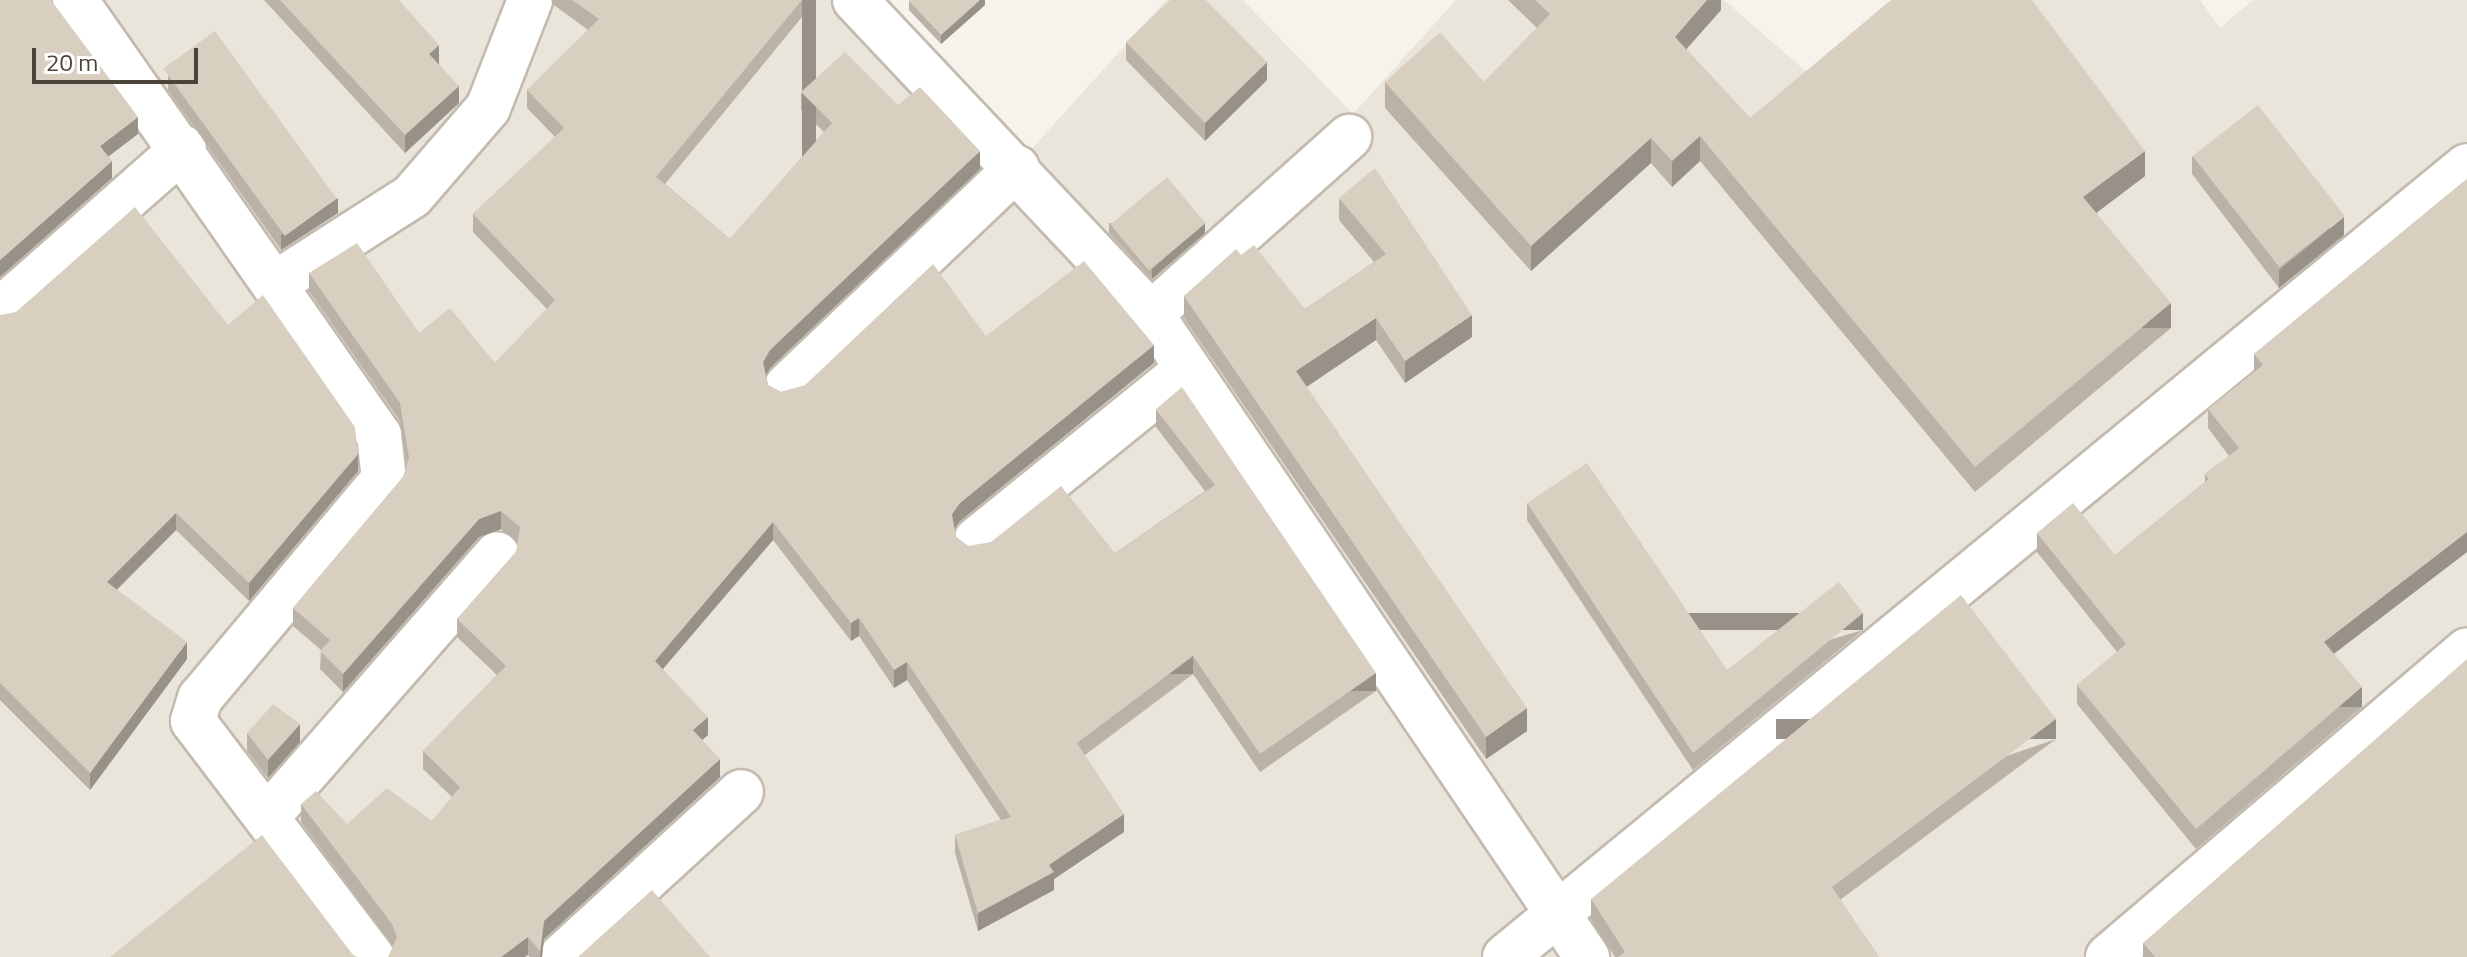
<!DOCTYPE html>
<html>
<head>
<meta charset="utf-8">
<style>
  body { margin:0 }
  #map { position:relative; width:2467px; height:957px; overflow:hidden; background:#f6f3ec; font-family:"Titillium Web",sans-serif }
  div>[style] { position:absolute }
  .residential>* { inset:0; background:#eae5da }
  .roads { filter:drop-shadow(2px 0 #c2bbae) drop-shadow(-2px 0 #c2bbae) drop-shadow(0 2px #c2bbae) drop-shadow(0 -2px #c2bbae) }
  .minor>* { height:44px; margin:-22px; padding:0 22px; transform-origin:22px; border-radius:22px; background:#fff }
  .wall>* { inset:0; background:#bab2a6 }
  .shaded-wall>* { inset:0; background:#979187; transform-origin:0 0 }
  .building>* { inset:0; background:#d8cfc1; transform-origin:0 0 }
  span { translate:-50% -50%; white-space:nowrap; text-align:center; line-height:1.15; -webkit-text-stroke:6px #fff; paint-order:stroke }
  .scale { position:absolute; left:32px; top:48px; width:166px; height:36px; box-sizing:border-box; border:4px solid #4b4439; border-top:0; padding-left:10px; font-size:24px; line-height:28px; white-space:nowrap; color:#4b4439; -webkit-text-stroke:6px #fff; paint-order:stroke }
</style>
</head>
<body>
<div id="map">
  <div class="residential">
    <div style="clip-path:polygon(0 0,887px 0,1029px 152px,1166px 0,1243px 0,1353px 114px,1456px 0,1724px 0,1818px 82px,1919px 0,2200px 0,2220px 28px,2253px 0,2467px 0,2467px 957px,0 957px)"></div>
  </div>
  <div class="roads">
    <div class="minor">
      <div style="left:75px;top:0;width:531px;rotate:55.05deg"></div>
      <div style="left:379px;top:435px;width:44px;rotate:83.5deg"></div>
      <div style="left:384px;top:479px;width:286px;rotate:130deg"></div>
      <div style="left:200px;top:698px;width:24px;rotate:107deg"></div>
      <div style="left:193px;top:721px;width:296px;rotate:52.8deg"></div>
      <div style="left:855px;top:0;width:432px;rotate:46.7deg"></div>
      <div style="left:1151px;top:314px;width:777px;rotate:55.86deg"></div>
      <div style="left:276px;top:283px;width:161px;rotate:-32.6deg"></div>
      <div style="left:412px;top:196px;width:116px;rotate:-49.2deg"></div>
      <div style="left:488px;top:108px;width:116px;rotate:-68.7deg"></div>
      <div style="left:0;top:310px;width:245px;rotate:-41.4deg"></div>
      <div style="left:1151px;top:314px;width:266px;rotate:-41.8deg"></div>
      <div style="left:787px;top:386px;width:317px;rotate:-43.5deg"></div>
      <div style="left:976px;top:540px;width:272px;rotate:-39deg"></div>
      <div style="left:267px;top:817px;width:349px;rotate:-48.8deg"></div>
      <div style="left:561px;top:957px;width:244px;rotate:-42.5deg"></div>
      <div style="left:1505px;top:957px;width:1245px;rotate:-39.43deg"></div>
      <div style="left:2108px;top:957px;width:472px;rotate:-40.5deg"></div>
    </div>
  </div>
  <div class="wall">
    <div style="clip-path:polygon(264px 0,399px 0,439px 63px,459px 103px,405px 153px)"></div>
    <div style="clip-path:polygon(551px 0,816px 0,665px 184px,730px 239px,824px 132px,801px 110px,801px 92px,898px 105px,980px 169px,770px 368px,766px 374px,768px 385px,781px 392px,986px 336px,1154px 363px,960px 521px,955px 528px,956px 537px,968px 546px,1115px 553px,1205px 491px,1156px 427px,1156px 409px,1376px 691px,1260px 772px,1193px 674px,1085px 755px,1124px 832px,1054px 879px,1054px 890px,978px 931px,955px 853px,955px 835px,1001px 820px,907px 680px,894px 688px,859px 636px,851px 641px,773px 540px,663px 669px,708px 735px,702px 739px,720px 777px,544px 939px,542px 957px,530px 957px,528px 955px,393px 945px,301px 822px,301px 804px,347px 824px,432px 821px,452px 797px,423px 769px,423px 751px,497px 675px,457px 637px,457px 619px,516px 552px,518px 543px,501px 529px,479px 537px,343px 692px,320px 669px,321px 650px,293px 626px,293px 608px,403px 477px,407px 465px,400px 421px,309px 291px,309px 273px,419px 333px,495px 363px,547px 309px,473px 232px,473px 214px,555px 137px,527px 108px,527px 90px,588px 30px,554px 5px)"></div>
    <div style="clip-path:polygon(985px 0,985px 5px,941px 44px,909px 10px,909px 1px)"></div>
    <div style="clip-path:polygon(1508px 0,1721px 0,1721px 10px,1686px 49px,1750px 118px,2145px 176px,2096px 213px,2171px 328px,1975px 492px,1700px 161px,1672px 187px,1651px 163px,1531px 271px,1385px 108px,1385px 82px,1484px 82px,1537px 28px)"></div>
    <div style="clip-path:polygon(1126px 42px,1267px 80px,1205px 141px,1126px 60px)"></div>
    <div style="clip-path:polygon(168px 74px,338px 213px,281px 250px,168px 90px)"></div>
    <div style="clip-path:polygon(2192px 156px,2344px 235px,2279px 288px,2192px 174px)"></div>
    <div style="clip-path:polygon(2467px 179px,2467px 552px,2334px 654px,2362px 707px,2196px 849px,2077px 704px,2077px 685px,2117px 652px,2037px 552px,2037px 533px,2115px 555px,2205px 482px,2205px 474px,2229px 456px,2208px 428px,2208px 409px,2254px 372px,2254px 354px)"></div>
    <div style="clip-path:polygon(1339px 198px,1472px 337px,1405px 383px,1376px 340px,1306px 387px,1527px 731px,1486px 759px,1184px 318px,1184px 296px,1241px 255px,1305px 309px,1374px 262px,1339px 220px)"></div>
    <div style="clip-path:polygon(1109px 223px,1205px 233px,1152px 279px,1109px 233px)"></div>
    <div style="clip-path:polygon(0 315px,228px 325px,358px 471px,249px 601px,176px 530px,117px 590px,187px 659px,90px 790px,0 700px)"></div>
    <div style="clip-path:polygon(1527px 503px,1727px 670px,1863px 630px,1693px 770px,1527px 520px)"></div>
    <div style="clip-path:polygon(247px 733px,300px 742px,268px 778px,247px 751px)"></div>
    <div style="clip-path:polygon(2056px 739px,1840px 900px,1879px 957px,1615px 957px,1591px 919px,1591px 899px)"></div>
    <div style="clip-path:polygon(2143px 943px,2467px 957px,2143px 957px)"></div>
  </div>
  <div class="shaded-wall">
    <div style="left:802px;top:0;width:14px;height:229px"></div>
    <div style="clip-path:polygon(980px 0,985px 0,985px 5px,941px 44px,941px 35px)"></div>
    <div style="clip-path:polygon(1707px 0,1721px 0,1721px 10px,1675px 62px,1675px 37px)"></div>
    <div style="clip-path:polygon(439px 45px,439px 63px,429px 72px,429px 54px)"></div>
    <div style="clip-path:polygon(1267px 62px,1267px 80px,1205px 141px,1205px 123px)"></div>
    <div style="clip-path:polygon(459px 86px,459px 103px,405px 153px,405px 135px)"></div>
    <div style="clip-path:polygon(138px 117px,138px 134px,100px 163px,100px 146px)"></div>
    <div style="clip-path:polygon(1700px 136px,1700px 161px,1672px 187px,1672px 161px)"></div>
    <div style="clip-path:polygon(1651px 138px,1651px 163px,1531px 271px,1531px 246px)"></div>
    <div style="clip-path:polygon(980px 151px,980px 169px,770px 368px,763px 380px,763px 362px,770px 350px)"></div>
    <div style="clip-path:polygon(2145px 151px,2145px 176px,2083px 223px,2083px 197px)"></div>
    <div style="clip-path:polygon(112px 161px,112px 178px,0 277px,0 260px)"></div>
    <div style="clip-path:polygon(338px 198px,338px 213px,281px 250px,281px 235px)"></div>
    <div style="clip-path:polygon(2344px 217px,2344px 235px,2279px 288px,2279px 270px)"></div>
    <div style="clip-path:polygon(1205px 223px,1205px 233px,1152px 279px,1152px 269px)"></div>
    <div style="left:2171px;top:303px;width:25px;height:256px;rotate:90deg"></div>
    <div style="clip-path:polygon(1472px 315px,1472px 337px,1405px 383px,1405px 361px)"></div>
    <div style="clip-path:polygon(1376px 318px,1376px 340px,1296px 394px,1296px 371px)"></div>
    <div style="clip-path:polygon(1154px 345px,1154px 363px,960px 521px,952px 532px,952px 514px,960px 503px)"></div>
    <div style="clip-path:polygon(358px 454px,358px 471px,249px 601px,249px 583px)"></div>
    <div style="clip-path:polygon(501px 511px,501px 529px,479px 537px,343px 692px,343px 674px,479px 519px)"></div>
    <div style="clip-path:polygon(176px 513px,176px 530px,107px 599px,107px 582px)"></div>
    <div style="clip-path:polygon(773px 522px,773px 540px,655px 678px,655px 661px)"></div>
    <div style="clip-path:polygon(2467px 532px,2467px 552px,2324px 661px,2324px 642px)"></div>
    <div style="left:1863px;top:613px;width:17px;height:220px;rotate:90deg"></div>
    <div style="clip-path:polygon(859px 618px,859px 636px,851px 641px,851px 623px)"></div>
    <div style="clip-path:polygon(187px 642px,187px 659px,90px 790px,90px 773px)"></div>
    <div style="left:1193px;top:656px;width:18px;height:145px;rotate:90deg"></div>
    <div style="clip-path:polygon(907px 662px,907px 680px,894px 688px,894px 670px)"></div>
    <div style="left:1376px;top:673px;width:18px;height:141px;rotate:90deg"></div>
    <div style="left:2362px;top:687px;width:20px;height:218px;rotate:90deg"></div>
    <div style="clip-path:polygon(1527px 708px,1527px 731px,1486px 759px,1486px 737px)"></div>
    <div style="clip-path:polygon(708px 717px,708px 735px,693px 748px,693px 730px)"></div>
    <div style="left:2056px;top:719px;width:20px;height:280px;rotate:90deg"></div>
    <div style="clip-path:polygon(300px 724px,300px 742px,268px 778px,268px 760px)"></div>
    <div style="clip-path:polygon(720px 759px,720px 777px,544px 939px,542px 957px,540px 957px,544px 921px)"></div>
    <div style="clip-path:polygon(1124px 814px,1124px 832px,1054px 879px,1054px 890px,978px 931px,978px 913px)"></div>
    <div style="clip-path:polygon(528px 937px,528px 955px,525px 957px,501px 957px)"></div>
  </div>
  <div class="building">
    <div style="clip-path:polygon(0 0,51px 0,138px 117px,100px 146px,112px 161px,0 260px)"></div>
    <div style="clip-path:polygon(280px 0,399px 0,439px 45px,429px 54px,459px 86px,405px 135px)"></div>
    <div style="clip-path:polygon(572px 0,802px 0,656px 177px,730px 239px,832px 123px,801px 92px,845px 52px,898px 105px,920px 87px,980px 151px,770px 350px,763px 362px,768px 385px,781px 392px,804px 386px,933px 264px,986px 336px,1084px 261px,1154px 345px,960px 503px,952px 514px,956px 537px,968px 546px,991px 542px,1061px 486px,1115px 553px,1215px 485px,1156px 409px,1182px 387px,1376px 673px,1260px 754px,1193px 656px,1077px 743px,1124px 814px,1049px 865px,1054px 872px,978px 913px,955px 835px,1011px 817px,907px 662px,894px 670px,859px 618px,851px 623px,773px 522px,655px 661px,708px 717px,693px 730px,720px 759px,544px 921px,540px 951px,528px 937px,501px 957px,388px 957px,397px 937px,392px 924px,301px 804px,316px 791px,347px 824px,387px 788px,432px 821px,460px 787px,423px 751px,506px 666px,457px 619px,516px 552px,520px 527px,501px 511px,479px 519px,343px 674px,320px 651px,330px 640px,293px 608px,403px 477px,409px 458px,400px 403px,309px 273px,357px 243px,419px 333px,450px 308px,495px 363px,555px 300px,473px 214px,564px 128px,527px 90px,599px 19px)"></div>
    <div style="clip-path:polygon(910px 0,980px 0,941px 35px,909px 1px)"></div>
    <div style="clip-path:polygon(1170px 0,1206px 0,1267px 62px,1205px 123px,1126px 42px)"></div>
    <div style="clip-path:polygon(1535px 0,1707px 0,1675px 37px,1750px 118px,1891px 0,2032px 0,2145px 151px,2083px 197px,2171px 303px,1975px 467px,1700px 136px,1672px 161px,1651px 138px,1531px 246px,1385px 82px,1440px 32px,1484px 82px,1550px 14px)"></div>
    <div style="left:215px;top:31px;width:207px;height:64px;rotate:54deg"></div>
    <div style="left:2258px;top:105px;width:141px;height:83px;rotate:52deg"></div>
    <div style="clip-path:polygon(1375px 168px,1472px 315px,1405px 361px,1376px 318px,1296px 371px,1527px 708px,1486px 737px,1184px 296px,1236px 249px,1241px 255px,1254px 245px,1305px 309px,1386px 254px,1339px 198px)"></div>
    <div style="left:1167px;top:177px;width:60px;height:74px;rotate:50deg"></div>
    <div style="clip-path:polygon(2467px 179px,2467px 532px,2324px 642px,2362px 687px,2196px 829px,2077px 685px,2126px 644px,2037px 533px,2073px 503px,2115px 555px,2209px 479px,2205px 474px,2239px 448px,2208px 409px,2263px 365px,2254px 354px)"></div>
    <div style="clip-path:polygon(135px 207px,228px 325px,263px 295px,355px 427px,358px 454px,249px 583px,176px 513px,107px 582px,187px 642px,90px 773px,0 683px,0 315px,16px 312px)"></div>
    <div style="clip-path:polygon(1587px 463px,1727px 670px,1839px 582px,1863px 613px,1693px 753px,1527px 503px)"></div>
    <div style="clip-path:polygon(1961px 595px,2056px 719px,1832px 887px,1879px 957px,1618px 957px,1625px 952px,1591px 899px)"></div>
    <div style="clip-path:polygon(2467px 659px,2467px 957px,2155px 957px,2143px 943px)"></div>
    <div style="clip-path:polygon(273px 704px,300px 724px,268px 760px,247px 733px)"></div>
    <div style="clip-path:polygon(262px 835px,353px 955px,358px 957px,110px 957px)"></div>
    <div style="clip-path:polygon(652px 890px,710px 957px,578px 957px)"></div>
  </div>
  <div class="scale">20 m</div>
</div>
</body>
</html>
